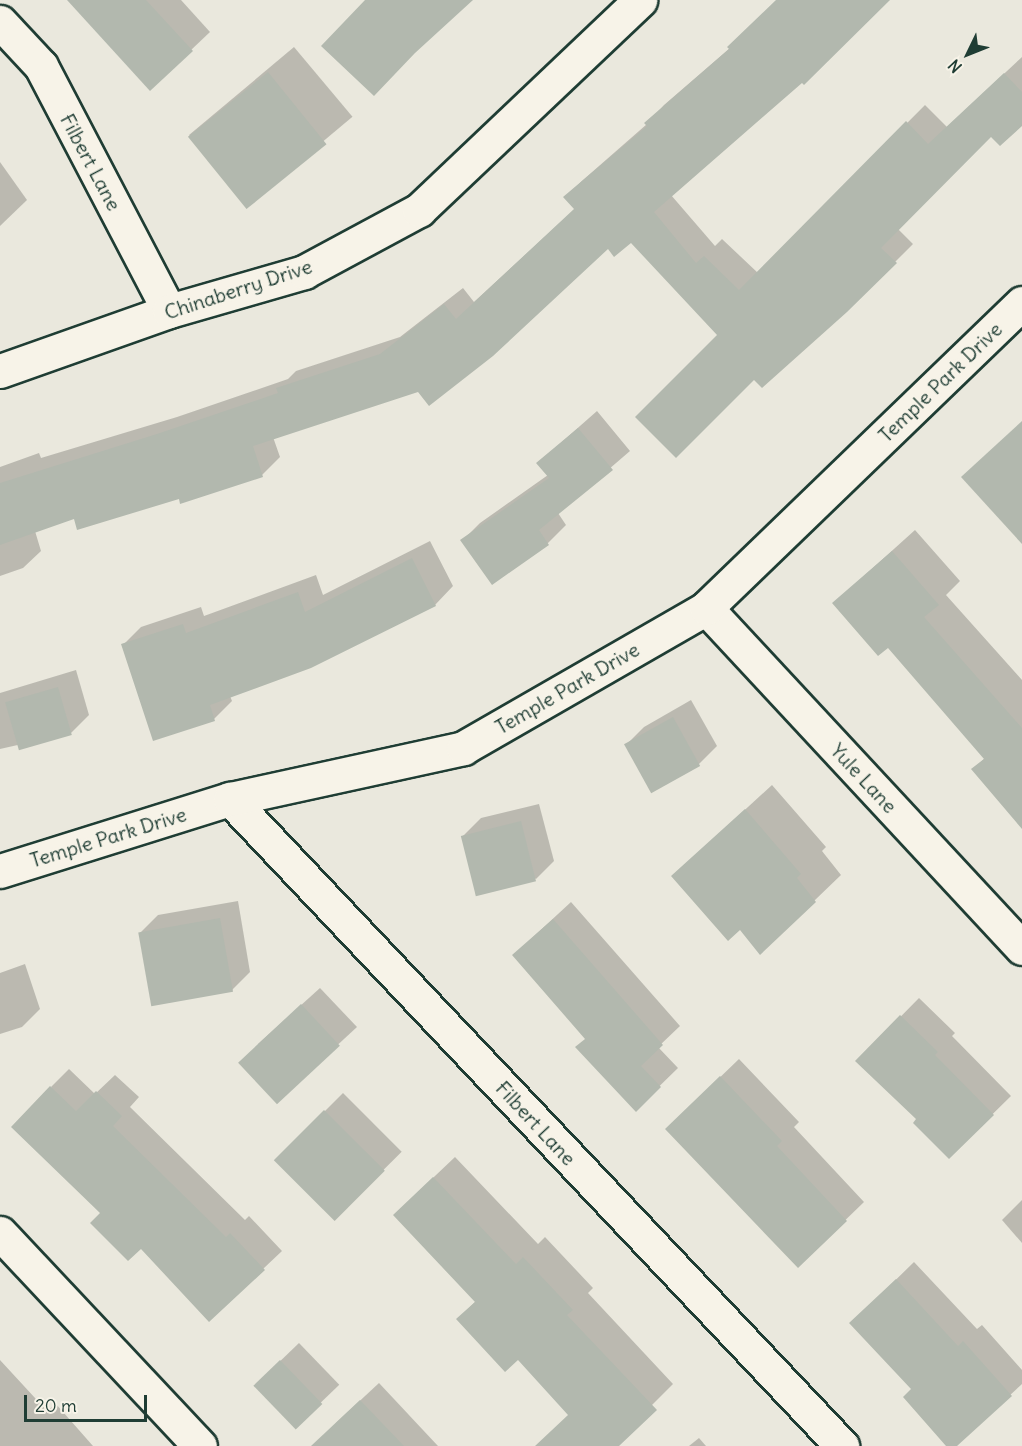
<!DOCTYPE html>
<html>
<head>
<meta charset="utf-8">
<style>
  body { margin:0 }
  #map { position:relative; width:1022px; height:1446px; overflow:hidden; background:#eae8dd; font-family:Delius,sans-serif }
  div>[style] { position:absolute }
  .shadow>* { inset:0; background:#0003; transform-origin:0 0 }
  .building>* { inset:0; background:#b2b8ae; transform-origin:0 0 }
  .roads { filter:drop-shadow(2px 0 #1f3d34) drop-shadow(-2px 0 #1f3d34) drop-shadow(0 2px #1f3d34) drop-shadow(0 -2px #1f3d34) }
  .minor>* { height:33px; margin:-16.5px; padding:0 16.5px; transform-origin:16.5px; border-radius:16.5px; background:#f7f3e8 }
  span { translate:-50% -50%; white-space:nowrap; text-align:center; line-height:1.15; -webkit-text-stroke:4.5px #f7f3e8; paint-order:stroke }
  .street-label { font-size:20px; color:#1f3d34 }
  .north { position:absolute; left:938px; top:24px; width:60px; height:60px; -webkit-text-stroke:4px #f7f3e8; paint-order:stroke; rotate:227deg; font-size:16px; font-weight:700; line-height:24px; text-align:center; color:#1f3d34 }
  .north::after { content:''; display:block; margin:auto; width:21px; height:27px; background:#1f3d34; clip-path:polygon(50% 0,100% 100%,50% 72%,0 100%) }
  .scale { position:absolute; left:24px; top:1395px; width:123px; height:27px; box-sizing:border-box; border:3px solid #1f3d34; border-top:0; padding-left:8px; font-size:18px; line-height:21px; white-space:nowrap; color:#1f3d34; -webkit-text-stroke:4px #f7f3e8; paint-order:stroke }
</style>
</head>
<body>
<div id="map">
  <div class="shadow">
    <div style="clip-path:polygon(68px 0,181px 0,210px 32px,150px 89px)"></div>
    <div style="clip-path:polygon(778px 0,888px 0,802px 81px,671px 195px,715px 246px,722px 239px,758px 273px,925px 105px,947px 127px,1022px 57px,1022px 123px,992px 135px,898px 229px,913px 244px,846px 311px,719px 335px,631px 241px,608px 247px,418px 390px,273px 437px,280px 457px,262px 475px,180px 497px,75px 517px,35px 531px,41px 551px,23px 568px,0 576px,0 467px,39px 453px,41px 458px,177px 417px,288px 379px,296px 371px,400px 337px,463px 288px,474px 302px,575px 209px,565px 197px,583px 180px,647px 124px,664px 105px,730px 48px)"></div>
    <div style="left:294px;top:47px;width:91px;height:137px;rotate:50deg"></div>
    <div style="clip-path:polygon(0 162px,27px 200px,0 226px)"></div>
    <div style="clip-path:polygon(597px 411px,630px 451px,558px 513px,566px 525px,548px 543px,492px 583px,462px 541px,480px 523px,548px 475px,538px 463px)"></div>
    <div style="clip-path:polygon(915px 530px,960px 581px,946px 595px,1022px 680px,1022px 825px,973px 769px,985px 758px,888px 645px,834px 603px)"></div>
    <div style="clip-path:polygon(430px 541px,453px 586px,435px 605px,230px 696px,232px 701px,214px 719px,123px 645px,141px 627px,201px 607px,204px 616px,316px 575px,323px 595px)"></div>
    <div style="clip-path:polygon(76px 670px,89px 715px,71px 733px,0 749px,0 693px)"></div>
    <div style="clip-path:polygon(691px 700px,717px 746px,699px 764px,652px 792px,626px 745px,644px 727px)"></div>
    <div style="clip-path:polygon(772px 785px,826px 847px,822px 851px,841px 875px,760px 953px,740px 928px,673px 876px)"></div>
    <div style="clip-path:polygon(539px 804px,554px 861px,536px 879px,463px 836px,481px 818px)"></div>
    <div style="clip-path:polygon(238px 901px,250px 972px,232px 990px,140px 933px,158px 915px)"></div>
    <div style="clip-path:polygon(571px 902px,680px 1026px,658px 1047px,678px 1068px,636px 1109px,586px 1039px,532px 938px)"></div>
    <div style="clip-path:polygon(25px 964px,40px 1009px,22px 1027px,0 1034px,0 973px)"></div>
    <div style="clip-path:polygon(320px 988px,357px 1027px,277px 1101px,258px 1044px)"></div>
    <div style="clip-path:polygon(919px 998px,955px 1033px,952px 1036px,1011px 1096px,949px 1157px,919px 1119px,857px 1061px)"></div>
    <div style="clip-path:polygon(739px 1059px,799px 1122px,794px 1127px,864px 1202px,798px 1266px,685px 1111px)"></div>
    <div style="clip-path:polygon(69px 1069px,95px 1094px,115px 1075px,139px 1097px,130px 1107px,245px 1220px,249px 1216px,282px 1251px,209px 1320px,141px 1246px,102px 1212px,51px 1087px)"></div>
    <div style="left:343px;top:1093px;width:83px;height:95px;rotate:45deg"></div>
    <div style="clip-path:polygon(455px 1157px,538px 1244px,545px 1237px,593px 1288px,588px 1293px,673px 1384px,652px 1405px,602px 1446px,554px 1446px,570px 1414px,518px 1358px,458px 1319px,476px 1301px,416px 1194px)"></div>
    <div style="clip-path:polygon(1022px 1200px,1022px 1243px,1002px 1220px)"></div>
    <div style="clip-path:polygon(914px 1262px,977px 1329px,982px 1325px,1022px 1370px,1022px 1384px,955px 1446px,948px 1446px,913px 1389px,869px 1306px)"></div>
    <div style="left:299px;top:1343px;width:58px;height:61px;rotate:46deg"></div>
    <div style="clip-path:polygon(0 1360px,47px 1411px,56px 1404px,93px 1446px,0 1446px)"></div>
    <div style="clip-path:polygon(379px 1383px,438px 1446px,323px 1446px,336px 1423px)"></div>
    <div style="clip-path:polygon(699px 1438px,706px 1446px,689px 1446px)"></div>
  </div>
  <div class="building">
    <div style="clip-path:polygon(67px 0,146px 0,193px 51px,150px 91px)"></div>
    <div style="clip-path:polygon(365px 0,473px 0,415px 53px,374px 96px,321px 46px)"></div>
    <div style="clip-path:polygon(776px 0,890px 0,804px 85px,802px 83px,654px 212px,696px 263px,704px 256px,739px 290px,906px 121px,928px 144px,1004px 73px,1022px 92px,1022px 126px,1000px 146px,991px 137px,881px 248px,897px 263px,847px 312px,762px 388px,754px 380px,676px 458px,635px 417px,717px 335px,631px 243px,614px 257px,608px 249px,493px 356px,429px 406px,418px 392px,253px 446px,263px 477px,180px 504px,179px 499px,77px 530px,74px 519px,0 545px,0 483px,157px 434px,278px 393px,276px 388px,380px 354px,444px 304px,456px 319px,574px 209px,563px 197px,647px 126px,644px 123px,729px 49px,727px 47px)"></div>
    <div style="left:268px;top:72px;width:93px;height:103px;rotate:51deg"></div>
    <div style="clip-path:polygon(1022px 421px,1022px 544px,961px 477px)"></div>
    <div style="clip-path:polygon(578px 428px,613px 470px,539px 530px,549px 545px,492px 585px,460px 540px,549px 478px,536px 463px)"></div>
    <div style="clip-path:polygon(892px 551px,939px 605px,924px 617px,1022px 728px,1022px 829px,971px 769px,984px 759px,888px 648px,878px 656px,832px 603px)"></div>
    <div style="clip-path:polygon(412px 558px,436px 606px,311px 668px,210px 705px,215px 721px,153px 741px,121px 644px,183px 624px,186px 633px,298px 592px,305px 612px)"></div>
    <div style="left:58px;top:687px;width:50px;height:55px;rotate:74deg"></div>
    <div style="left:673px;top:717px;width:56px;height:56px;rotate:61deg"></div>
    <div style="clip-path:polygon(745px 809px,801px 874px,797px 878px,816px 902px,760px 955px,740px 930px,728px 941px,671px 876px)"></div>
    <div style="left:521px;top:821px;width:62px;height:62px;rotate:76deg"></div>
    <div style="left:220px;top:918px;width:75px;height:83px;rotate:80deg"></div>
    <div style="clip-path:polygon(553px 919px,663px 1045px,641px 1066px,661px 1087px,636px 1112px,575px 1047px,585px 1039px,512px 955px)"></div>
    <div style="left:301px;top:1004px;width:57px;height:86px;rotate:47deg"></div>
    <div style="clip-path:polygon(900px 1015px,938px 1052px,935px 1055px,994px 1115px,949px 1159px,913px 1123px,916px 1119px,855px 1061px)"></div>
    <div style="clip-path:polygon(720px 1076px,782px 1141px,777px 1146px,847px 1221px,798px 1268px,665px 1129px)"></div>
    <div style="clip-path:polygon(50px 1086px,76px 1111px,96px 1091px,122px 1116px,113px 1126px,226px 1237px,230px 1233px,265px 1270px,209px 1322px,141px 1249px,128px 1261px,90px 1223px,100px 1213px,11px 1127px)"></div>
    <div style="left:324px;top:1110px;width:86px;height:71px;rotate:45deg"></div>
    <div style="clip-path:polygon(433px 1177px,516px 1264px,523px 1257px,573px 1310px,567px 1315px,657px 1410px,619px 1446px,535px 1446px,568px 1415px,518px 1360px,505px 1372px,456px 1319px,475px 1302px,393px 1215px)"></div>
    <div style="clip-path:polygon(896px 1279px,958px 1346px,963px 1341px,1012px 1396px,957px 1446px,946px 1446px,903px 1397px,911px 1389px,849px 1323px)"></div>
    <div style="left:280px;top:1360px;width:61px;height:37px;rotate:46deg"></div>
    <div style="clip-path:polygon(360px 1400px,404px 1446px,311px 1446px)"></div>
  </div>
  <div class="roads">
    <div class="minor">
      <div style="left:0;top:22px;width:60px;rotate:47deg"></div>
      <div style="left:41px;top:66px;width:276px;rotate:62.4deg"></div>
      <div style="left:0;top:371px;width:179px;rotate:-19.5deg"></div>
      <div style="left:169px;top:311px;width:141px;rotate:-16.1deg"></div>
      <div style="left:304px;top:272px;width:131px;rotate:-28.3deg"></div>
      <div style="left:419px;top:210px;width:305px;rotate:-43.5deg"></div>
      <div style="left:706px;top:608px;width:464px;rotate:47.1deg"></div>
      <div style="left:230px;top:799px;width:891px;rotate:46.59deg"></div>
      <div style="left:0;top:871px;width:241px;rotate:-17.4deg"></div>
      <div style="left:230px;top:799px;width:239px;rotate:-12.3deg"></div>
      <div style="left:463px;top:748px;width:280px;rotate:-29.9deg"></div>
      <div style="left:706px;top:608px;width:439px;rotate:-44deg"></div>
      <div style="left:0;top:1233px;width:292px;rotate:46.8deg"></div>
    </div>
  </div>
  <div class="street-label">
    <span style="left:91px;top:162px;rotate:62deg">Filbert Lane</span>
    <span style="left:238px;top:289px;rotate:-18deg">Chinaberry Drive</span>
    <span style="left:940px;top:382px;rotate:-44deg">Temple Park Drive</span>
    <span style="left:567px;top:688px;rotate:-30deg">Temple Park Drive</span>
    <span style="left:864px;top:778px;rotate:47deg">Yule Lane</span>
    <span style="left:108px;top:837px;rotate:-17deg">Temple Park Drive</span>
    <span style="left:536px;top:1123px;rotate:47deg">Filbert Lane</span>
  </div>
  <div class="north">N</div>
  <div class="scale">20 m</div>
</div>
</body>
</html>
